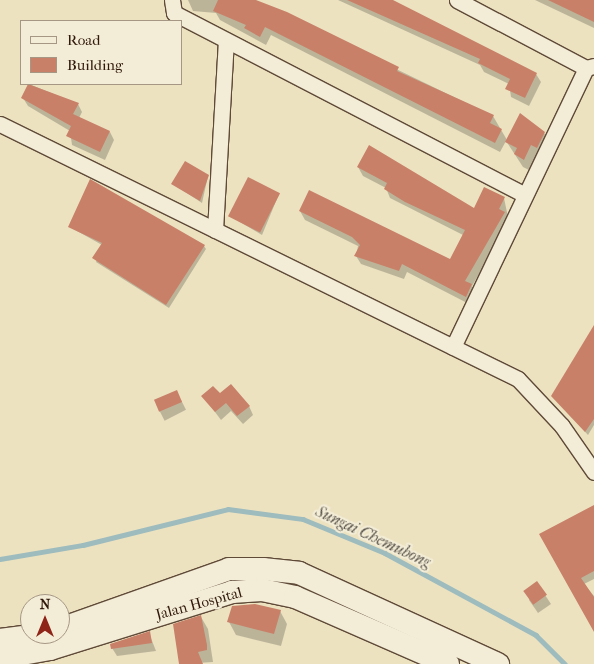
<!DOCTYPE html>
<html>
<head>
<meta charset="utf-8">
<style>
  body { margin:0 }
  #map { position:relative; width:594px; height:664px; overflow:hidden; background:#ece2c0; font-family:"IM FELL French Canon",serif }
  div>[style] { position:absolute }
  .shadow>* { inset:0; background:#0003; transform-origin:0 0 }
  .stream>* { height:4.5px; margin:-2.25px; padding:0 2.25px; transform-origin:2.25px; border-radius:2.25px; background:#9ebbbd }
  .building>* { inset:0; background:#c88069; transform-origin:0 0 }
  .roads { filter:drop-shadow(1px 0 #5f4a38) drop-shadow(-1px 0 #5f4a38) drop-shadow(0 1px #5f4a38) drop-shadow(0 -1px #5f4a38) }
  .minor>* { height:15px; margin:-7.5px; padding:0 7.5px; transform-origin:7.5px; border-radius:7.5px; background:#f3ecd6 }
  .secondary>* { height:22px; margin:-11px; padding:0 11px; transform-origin:11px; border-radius:11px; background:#f3ecd6 }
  span { translate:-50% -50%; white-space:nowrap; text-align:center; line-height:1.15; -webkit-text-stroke:4.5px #f3ecd6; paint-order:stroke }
  .street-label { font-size:15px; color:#30180a }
  .water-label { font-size:16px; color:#565149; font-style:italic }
  .legend { position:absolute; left:20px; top:20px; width:162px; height:65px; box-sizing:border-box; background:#f3ecd6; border:1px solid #a59784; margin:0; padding:6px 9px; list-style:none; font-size:15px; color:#30180a }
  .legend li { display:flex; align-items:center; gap:10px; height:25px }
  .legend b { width:25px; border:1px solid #a59784 }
  .north { position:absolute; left:20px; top:594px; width:50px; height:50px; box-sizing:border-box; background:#f3ecd6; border:1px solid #a59784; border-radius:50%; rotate:0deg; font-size:14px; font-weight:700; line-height:20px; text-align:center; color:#30180a }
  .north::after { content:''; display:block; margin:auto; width:18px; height:22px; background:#8f2418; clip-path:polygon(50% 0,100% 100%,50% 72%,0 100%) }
</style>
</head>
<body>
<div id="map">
  <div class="shadow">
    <div style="clip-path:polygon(188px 0,254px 0,493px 116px,507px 140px,544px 133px,552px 145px,531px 171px,523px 167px,506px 141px,500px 152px,271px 35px,266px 45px,220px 20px,216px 13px,193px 11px)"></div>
    <div style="clip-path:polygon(338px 0,390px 0,536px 74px,541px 82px,529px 106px,511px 97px,509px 84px,484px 72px,480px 65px)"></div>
    <div style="clip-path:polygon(535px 0,594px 0,594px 28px)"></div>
    <div style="clip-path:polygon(29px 84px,78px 104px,82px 112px,79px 118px,110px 132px,114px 140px,105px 160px,72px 145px,70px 131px,28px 106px,23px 98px)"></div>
    <div style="clip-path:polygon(358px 167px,474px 210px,504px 198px,509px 222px,472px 286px,476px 294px,471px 305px,407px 272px,404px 279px,361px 264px,356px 256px,358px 246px,305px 220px,300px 211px,451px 261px,463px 235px,390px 198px,386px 188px,363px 176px)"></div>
    <div style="clip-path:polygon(208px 176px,202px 203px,173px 184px)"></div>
    <div style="clip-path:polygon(279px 194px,262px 235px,230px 216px)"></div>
    <div style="clip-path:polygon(70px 227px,204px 246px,206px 249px,169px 308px,96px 262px,102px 245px)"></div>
    <div style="clip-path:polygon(594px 342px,594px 425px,588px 435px,552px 396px)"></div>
    <div style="clip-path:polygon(219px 395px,249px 406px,253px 415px,243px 424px,231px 411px,221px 420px,203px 396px)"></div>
    <div style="left:181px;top:400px;width:11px;height:24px;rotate:63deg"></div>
    <div style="clip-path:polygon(594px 506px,594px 579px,584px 584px,594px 596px,594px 627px,540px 535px)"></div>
    <div style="clip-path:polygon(537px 583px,551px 604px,538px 613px,529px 600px)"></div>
    <div style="clip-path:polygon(280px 611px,287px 624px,281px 646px,236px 635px,229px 622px)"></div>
    <div style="clip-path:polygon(201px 617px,208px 629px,213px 662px,182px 664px)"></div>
    <div style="clip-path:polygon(149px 633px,156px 651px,117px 656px,112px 648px)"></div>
  </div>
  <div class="stream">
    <div style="left:0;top:559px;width:84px;rotate:-9.6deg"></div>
    <div style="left:83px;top:545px;width:149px;rotate:-13.9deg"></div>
    <div style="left:228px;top:509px;width:76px;rotate:7.6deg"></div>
    <div style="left:303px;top:519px;width:89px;rotate:22.5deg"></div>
    <div style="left:385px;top:553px;width:172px;rotate:28.5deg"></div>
    <div style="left:536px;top:635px;width:41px;rotate:45deg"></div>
  </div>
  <div class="building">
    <div style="clip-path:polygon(218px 0,256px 0,287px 12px,399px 67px,397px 71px,494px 115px,490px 123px,502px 129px,495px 143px,265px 27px,260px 37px,244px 28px,246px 25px,213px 11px)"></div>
    <div style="clip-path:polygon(347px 0,393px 0,537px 73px,525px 98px,505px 89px,510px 79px,478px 63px,480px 59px)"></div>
    <div style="clip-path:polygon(548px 0,594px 0,594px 22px)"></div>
    <div style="clip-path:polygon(28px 84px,79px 103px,73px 114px,110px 131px,100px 152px,66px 136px,71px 126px,21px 98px)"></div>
    <div style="clip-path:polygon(520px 113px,545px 132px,537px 148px,531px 145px,524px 160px,514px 154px,517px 148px,505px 142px)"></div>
    <div style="clip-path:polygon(369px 145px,474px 208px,484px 187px,505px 197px,499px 209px,505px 212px,465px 281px,472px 284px,466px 297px,402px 264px,399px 271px,354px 256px,360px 245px,352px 237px,299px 211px,309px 190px,450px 259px,465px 230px,405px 202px,384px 189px,387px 183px,357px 167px)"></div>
    <div style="clip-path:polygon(185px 161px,209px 175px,200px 201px,171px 184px)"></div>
    <div style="left:248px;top:177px;width:36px;height:44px;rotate:27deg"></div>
    <div style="clip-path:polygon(90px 179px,205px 245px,166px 305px,92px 258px,102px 243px,68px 227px)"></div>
    <div style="clip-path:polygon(594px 325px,594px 419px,585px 432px,551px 396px)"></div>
    <div style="clip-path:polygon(231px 384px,250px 406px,237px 416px,226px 403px,215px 412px,201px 396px,213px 386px,220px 393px)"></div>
    <div style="left:177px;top:390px;width:13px;height:25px;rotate:67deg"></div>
    <div style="clip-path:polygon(594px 505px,594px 571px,581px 578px,594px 597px,594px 632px,539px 534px)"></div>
    <div style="left:537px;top:581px;width:17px;height:17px;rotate:54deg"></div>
    <div style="clip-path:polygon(255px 604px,281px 610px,274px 634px,227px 622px,232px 606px)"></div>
    <div style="clip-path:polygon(201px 615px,207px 645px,207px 650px,198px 652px,203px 664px,179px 664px,173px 624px)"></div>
    <div style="clip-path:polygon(150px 631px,152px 643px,111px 649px,110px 644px)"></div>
  </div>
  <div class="roads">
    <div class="minor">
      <div style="left:172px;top:0;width:13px;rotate:81deg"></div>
      <div style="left:174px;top:13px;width:395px;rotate:27.4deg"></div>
      <div style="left:457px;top:0;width:146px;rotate:27.8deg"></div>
      <div style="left:0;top:124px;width:577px;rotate:26.21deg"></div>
      <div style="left:518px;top:379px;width:64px;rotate:46.9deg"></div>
      <div style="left:562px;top:426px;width:56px;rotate:55.2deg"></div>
      <div style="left:215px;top:230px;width:190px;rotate:-86.7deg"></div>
      <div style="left:453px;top:347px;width:309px;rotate:-64.5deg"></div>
      <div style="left:586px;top:68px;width:8px;rotate:-14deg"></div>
    </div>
    <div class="secondary">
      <div style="left:60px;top:629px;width:179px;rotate:-19.5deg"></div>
      <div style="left:229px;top:569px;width:34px"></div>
      <div style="left:263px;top:569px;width:36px;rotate:6deg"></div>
      <div style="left:299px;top:573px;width:219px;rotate:24.6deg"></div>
      <div style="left:0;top:640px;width:45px;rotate:-7.6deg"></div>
      <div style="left:0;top:658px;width:51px;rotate:-10.2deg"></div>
      <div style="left:50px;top:649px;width:191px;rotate:-17.4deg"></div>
      <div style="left:232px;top:592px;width:30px;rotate:-4deg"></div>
      <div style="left:262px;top:590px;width:34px;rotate:12deg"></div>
      <div style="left:295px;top:597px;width:167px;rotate:23.6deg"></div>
    </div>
  </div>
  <div class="street-label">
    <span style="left:199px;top:604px;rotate:-15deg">Jalan Hospital</span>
  </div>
  <div class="water-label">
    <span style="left:373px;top:537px;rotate:25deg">Sungai Chemubong</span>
  </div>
  <ul class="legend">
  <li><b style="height:6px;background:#f3ecd6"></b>Road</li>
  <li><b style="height:14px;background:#c88069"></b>Building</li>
  </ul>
  <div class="north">N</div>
</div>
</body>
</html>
